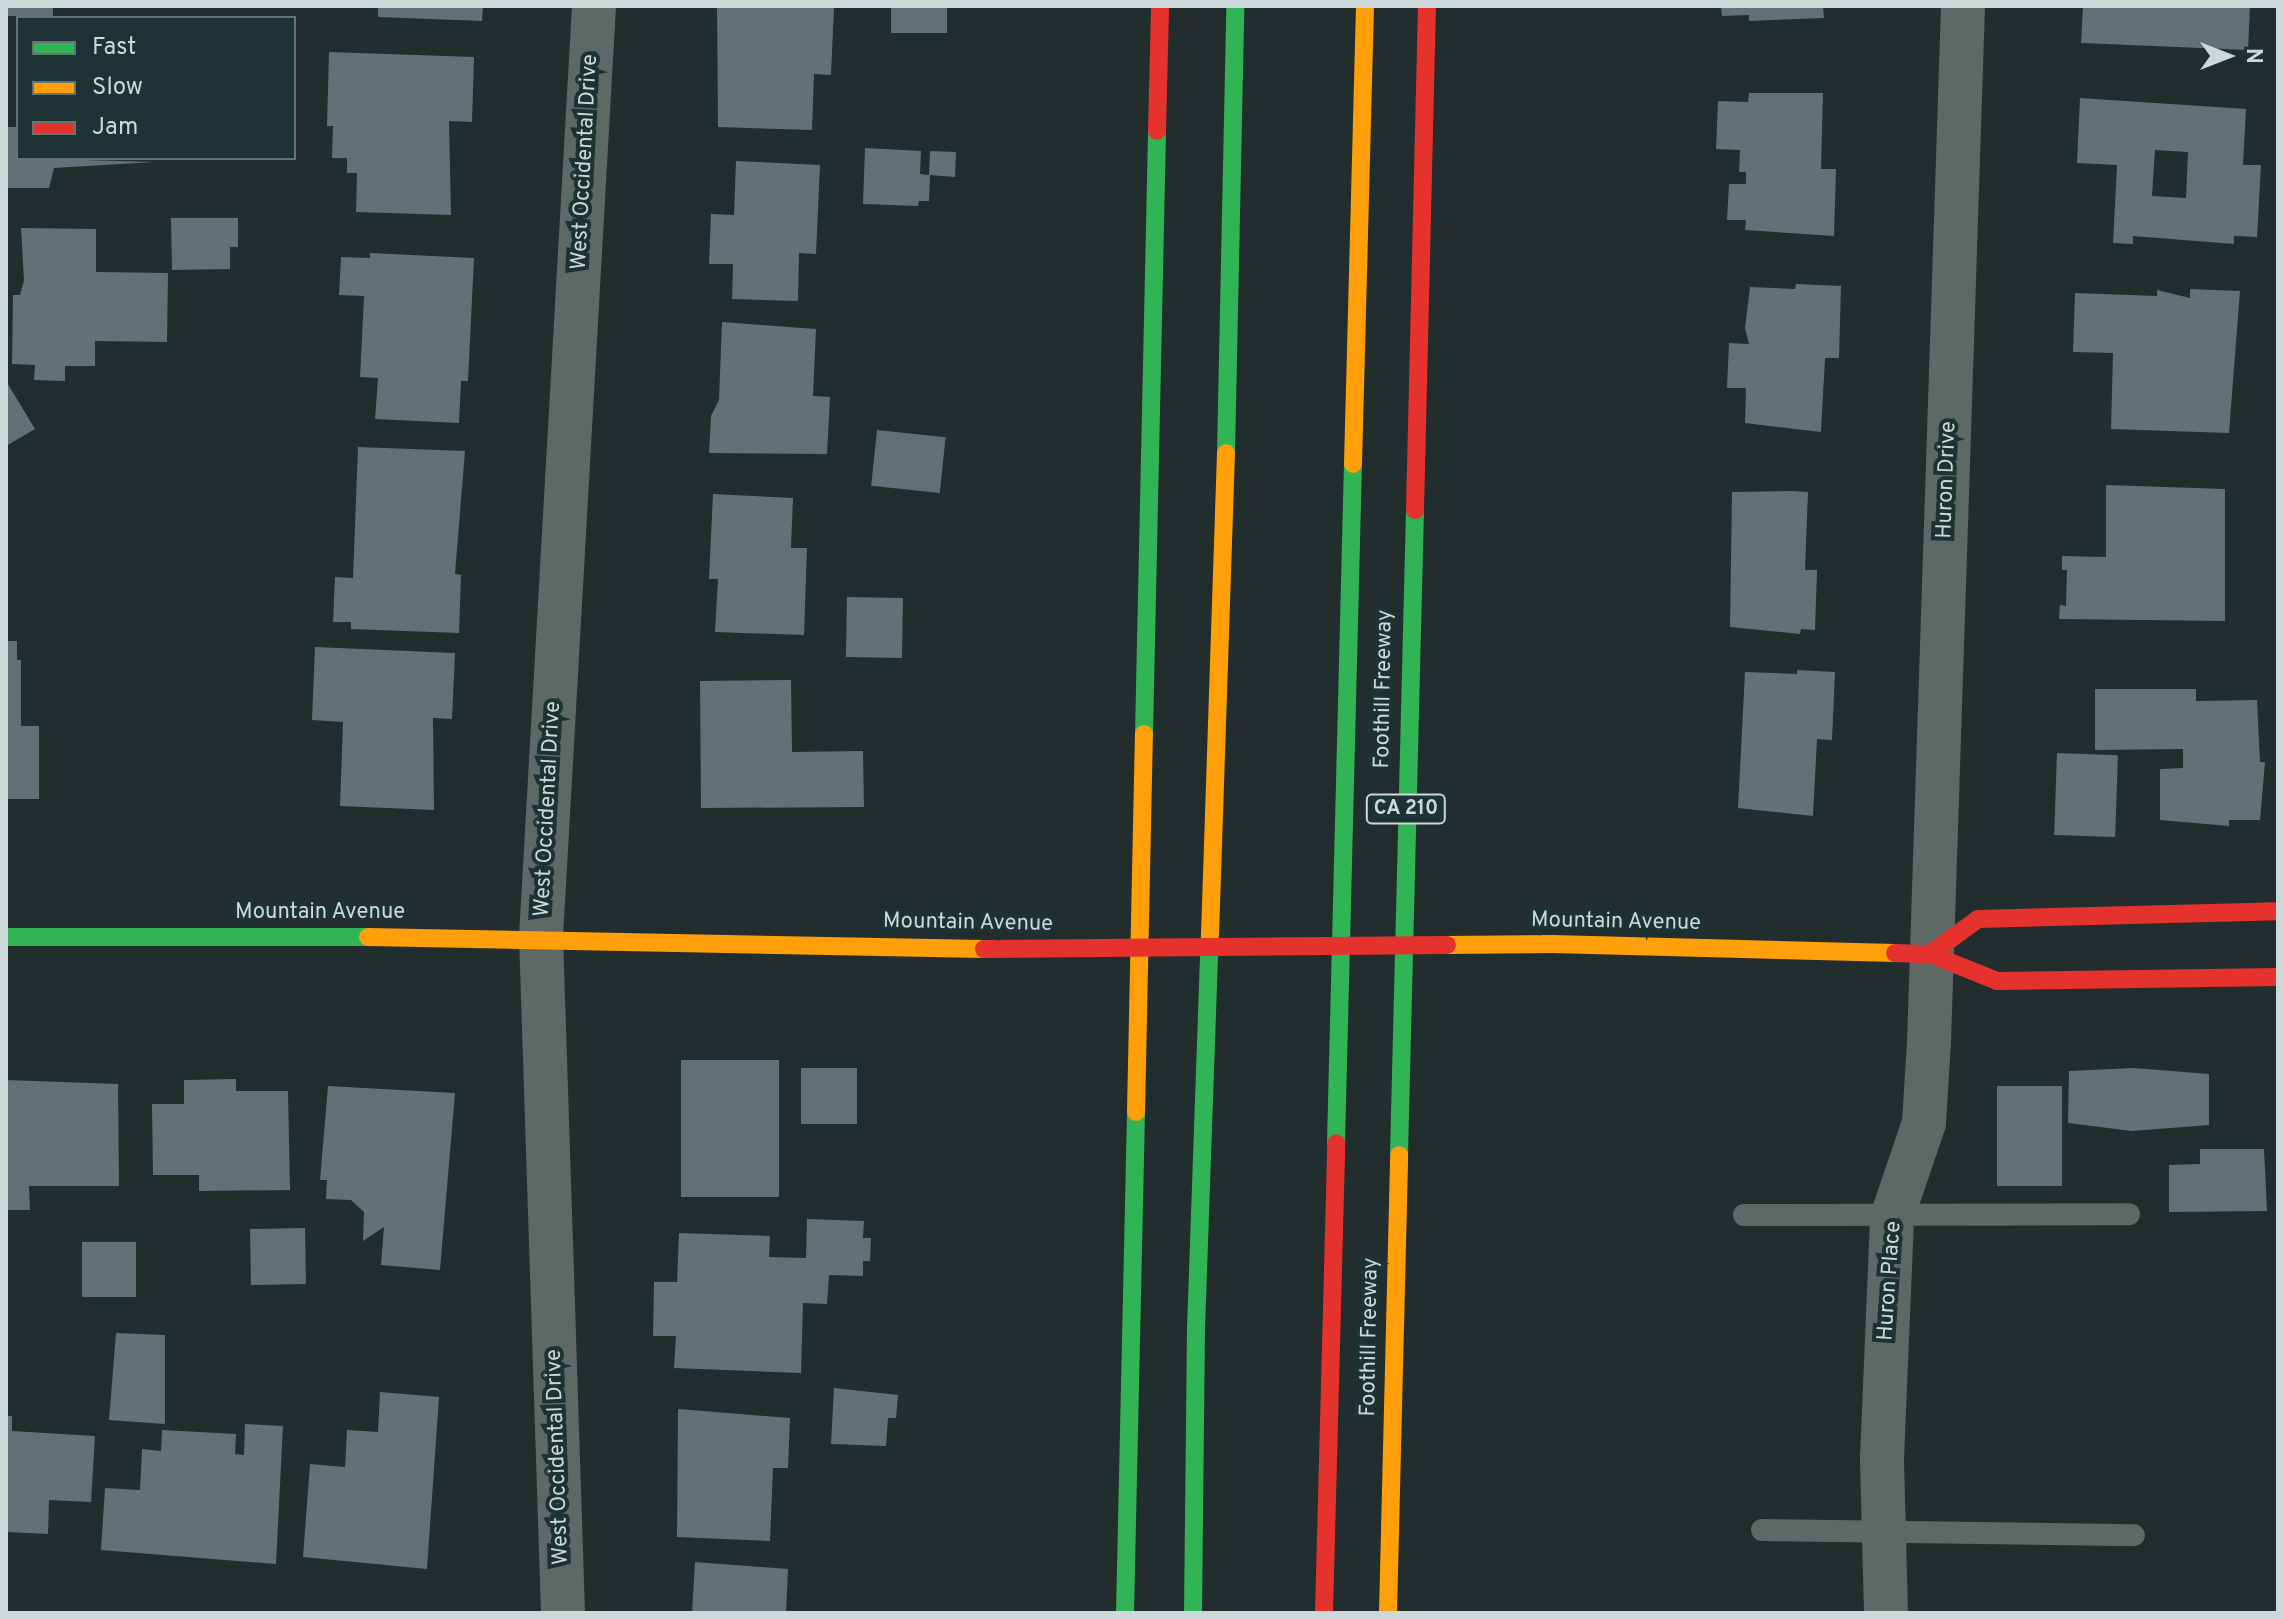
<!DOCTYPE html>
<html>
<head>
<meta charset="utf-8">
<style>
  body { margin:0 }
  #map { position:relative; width:2284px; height:1619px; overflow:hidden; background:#222d2d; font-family:Overpass,sans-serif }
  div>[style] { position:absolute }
  .building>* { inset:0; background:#627176; transform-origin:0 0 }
  .lane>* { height:22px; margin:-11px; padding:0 11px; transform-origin:11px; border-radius:11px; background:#5e6864 }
  .street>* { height:44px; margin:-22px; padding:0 22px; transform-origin:22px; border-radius:22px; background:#5e6864 }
  .fast>* { height:18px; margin:-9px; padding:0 9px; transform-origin:9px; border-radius:9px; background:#30b455 }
  .slow>* { height:18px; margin:-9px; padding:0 9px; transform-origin:9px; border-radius:9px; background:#ff9f0a }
  .jam>* { height:18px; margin:-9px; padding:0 9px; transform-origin:9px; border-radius:9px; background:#e5322d }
  .slow-bridge>* { height:18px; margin:-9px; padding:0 9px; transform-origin:9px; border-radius:9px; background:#ff9f0a }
  .jam-bridge>* { height:18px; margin:-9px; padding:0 9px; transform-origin:9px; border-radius:9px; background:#e5322d }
  span { translate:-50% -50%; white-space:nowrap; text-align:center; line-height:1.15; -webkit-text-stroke:8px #1d3232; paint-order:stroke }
  .shield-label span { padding:2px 6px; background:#1d3232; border:2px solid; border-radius:6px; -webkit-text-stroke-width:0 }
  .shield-label { font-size:20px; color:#ccd9d8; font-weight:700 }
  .street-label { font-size:22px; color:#ccd9d8 }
  .frame { position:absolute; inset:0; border:8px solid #ccd9d8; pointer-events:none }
  .legend { position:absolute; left:16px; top:16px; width:280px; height:144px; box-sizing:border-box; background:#1d3232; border:2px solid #637574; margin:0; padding:10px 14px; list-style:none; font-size:24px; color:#ccd9d8 }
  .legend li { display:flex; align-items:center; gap:16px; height:40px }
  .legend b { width:40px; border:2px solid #637574 }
  .north { position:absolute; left:2188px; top:16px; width:80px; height:80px; -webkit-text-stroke:6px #1d3232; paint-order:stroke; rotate:90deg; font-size:22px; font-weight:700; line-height:32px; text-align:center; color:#ccd9d8 }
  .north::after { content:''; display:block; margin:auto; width:28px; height:36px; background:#ccd9d8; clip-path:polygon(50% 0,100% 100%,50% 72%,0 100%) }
</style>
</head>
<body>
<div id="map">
  <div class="building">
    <div style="left:6px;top:6px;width:47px;height:10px"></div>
    <div style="clip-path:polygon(378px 6px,483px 6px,482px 21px,378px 17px)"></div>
    <div style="clip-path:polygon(717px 6px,834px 7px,831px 75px,814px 74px,812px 130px,718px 127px)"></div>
    <div style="left:891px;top:6px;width:56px;height:27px"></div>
    <div style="clip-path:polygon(1721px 6px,1823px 6px,1824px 18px,1749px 21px,1749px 15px,1722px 16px)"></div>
    <div style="clip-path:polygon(2083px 6px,2250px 6px,2248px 50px,2081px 43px)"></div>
    <div style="clip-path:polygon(329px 52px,474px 57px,472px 122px,449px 121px,451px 215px,356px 212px,357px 173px,347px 173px,347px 158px,332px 158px,333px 126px,327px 126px)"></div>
    <div style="clip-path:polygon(1749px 93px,1823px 93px,1821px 169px,1836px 169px,1834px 236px,1745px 230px,1746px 220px,1727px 220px,1729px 184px,1746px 184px,1746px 172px,1739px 172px,1740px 150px,1716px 149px,1718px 101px,1748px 102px)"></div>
    <div style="clip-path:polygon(evenodd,2080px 98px,2246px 109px,2243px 165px,2261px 165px,2257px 237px,2234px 236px,2234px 244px,2133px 236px,2133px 244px,2113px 243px,2117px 165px,2077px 163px,2080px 98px,2155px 150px,2188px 152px,2186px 198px,2152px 196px,2155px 150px)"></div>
    <div style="clip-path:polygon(6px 127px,18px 127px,18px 158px,154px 162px,54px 168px,49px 188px,6px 188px)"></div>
    <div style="clip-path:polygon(865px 148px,921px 151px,920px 174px,929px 175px,930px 151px,956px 152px,955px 177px,930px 175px,929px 201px,919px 201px,918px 206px,863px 204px)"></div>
    <div style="clip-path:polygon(736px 161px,820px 165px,816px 254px,799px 253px,798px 301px,732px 299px,733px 264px,709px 264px,711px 214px,734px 215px)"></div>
    <div style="clip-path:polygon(171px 218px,238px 218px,238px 247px,230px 247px,230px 269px,172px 270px)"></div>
    <div style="clip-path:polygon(21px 228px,96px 229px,96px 272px,168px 273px,167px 342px,95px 341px,95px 366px,65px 366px,65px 381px,34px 380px,35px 365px,12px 364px,13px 295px,20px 295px,24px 280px)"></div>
    <div style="clip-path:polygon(370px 253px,474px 258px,468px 381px,461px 381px,459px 423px,375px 419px,378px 378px,360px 377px,364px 296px,339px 295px,341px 257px,370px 258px)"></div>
    <div style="clip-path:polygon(1796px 284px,1841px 286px,1839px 358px,1825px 358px,1821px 432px,1745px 423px,1746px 388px,1727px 388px,1729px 343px,1749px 344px,1745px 328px,1750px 287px,1795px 289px)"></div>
    <div style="clip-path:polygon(2190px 289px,2240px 291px,2229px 433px,2111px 429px,2113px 353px,2073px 352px,2075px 293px,2157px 296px,2157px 290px,2190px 298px)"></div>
    <div style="clip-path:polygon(722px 322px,816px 329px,813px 396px,830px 397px,827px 454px,709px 453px,711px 416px,719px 400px)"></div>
    <div style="clip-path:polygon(6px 381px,35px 429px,6px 446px)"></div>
    <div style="left:877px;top:430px;width:69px;height:56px;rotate:6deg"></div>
    <div style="clip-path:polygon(358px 447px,465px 451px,455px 574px,461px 575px,459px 633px,351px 629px,351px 622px,333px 622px,335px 577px,353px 578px)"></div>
    <div style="clip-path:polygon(2106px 485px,2225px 489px,2225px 621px,2059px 619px,2060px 605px,2066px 606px,2067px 570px,2062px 570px,2062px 556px,2106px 557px)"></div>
    <div style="clip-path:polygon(1792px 491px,1808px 492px,1805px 570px,1817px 570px,1815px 630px,1801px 629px,1800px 634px,1730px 627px,1732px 492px)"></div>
    <div style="clip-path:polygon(713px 494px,793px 498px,791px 548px,807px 548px,804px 635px,715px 632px,718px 579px,709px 579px)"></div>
    <div style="left:847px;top:597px;width:56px;height:60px;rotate:1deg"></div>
    <div style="clip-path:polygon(6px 641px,17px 641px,17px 660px,21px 660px,21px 726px,39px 726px,39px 799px,6px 799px)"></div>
    <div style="clip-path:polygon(315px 647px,455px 653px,452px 719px,433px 718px,434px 810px,340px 806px,343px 722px,312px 720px)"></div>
    <div style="clip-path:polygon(1797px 670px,1835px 672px,1832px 740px,1817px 739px,1813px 816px,1738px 808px,1745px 672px,1797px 674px)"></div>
    <div style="clip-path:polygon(791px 680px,792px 752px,863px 751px,864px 807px,701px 808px,700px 681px)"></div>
    <div style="clip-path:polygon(2095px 689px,2196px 689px,2196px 701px,2257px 700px,2260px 762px,2265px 762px,2260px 820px,2229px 820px,2229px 826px,2160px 820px,2160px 769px,2183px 768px,2183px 749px,2095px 750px)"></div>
    <div style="left:2057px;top:753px;width:61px;height:82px;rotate:2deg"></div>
    <div style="left:779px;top:1060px;width:137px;height:98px;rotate:90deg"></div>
    <div style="left:801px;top:1068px;width:56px;height:56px"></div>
    <div style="clip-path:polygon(2134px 1068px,2209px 1074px,2209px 1125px,2132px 1131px,2068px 1123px,2069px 1071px)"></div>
    <div style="clip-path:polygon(236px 1079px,236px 1091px,288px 1091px,290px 1190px,199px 1191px,199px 1175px,153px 1175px,152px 1104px,184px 1104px,184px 1080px)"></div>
    <div style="clip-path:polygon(6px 1080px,118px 1084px,119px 1186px,29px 1186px,30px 1210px,6px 1210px)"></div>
    <div style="clip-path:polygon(328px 1086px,455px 1093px,440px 1270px,381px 1265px,384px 1227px,363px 1241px,364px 1212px,351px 1200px,326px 1199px,327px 1180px,320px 1180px)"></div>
    <div style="left:1997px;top:1086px;width:65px;height:100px"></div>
    <div style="clip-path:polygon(2200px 1149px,2264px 1149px,2267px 1211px,2169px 1212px,2169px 1165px,2200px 1164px)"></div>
    <div style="clip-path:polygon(807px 1219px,864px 1221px,863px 1238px,871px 1238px,870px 1261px,863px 1261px,863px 1276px,829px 1275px,827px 1304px,803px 1303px,801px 1373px,674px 1368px,676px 1336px,653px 1336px,654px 1282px,677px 1282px,679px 1233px,770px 1236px,769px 1257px,806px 1258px)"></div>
    <div style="left:305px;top:1228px;width:56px;height:55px;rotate:89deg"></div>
    <div style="left:82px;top:1242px;width:54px;height:55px"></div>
    <div style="clip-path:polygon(116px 1333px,165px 1335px,165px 1424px,109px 1420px)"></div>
    <div style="clip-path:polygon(834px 1388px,898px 1395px,896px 1418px,888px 1418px,886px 1446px,831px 1444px)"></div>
    <div style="clip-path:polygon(380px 1392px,439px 1397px,427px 1569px,303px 1557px,310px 1464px,345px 1467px,347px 1430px,378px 1432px)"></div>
    <div style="clip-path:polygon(678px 1409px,790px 1418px,788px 1468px,773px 1468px,770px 1541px,677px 1537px)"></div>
    <div style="clip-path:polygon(6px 1416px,12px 1416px,12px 1431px,95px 1436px,91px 1502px,49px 1500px,48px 1534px,6px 1532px)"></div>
    <div style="clip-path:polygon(245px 1424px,283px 1426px,276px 1564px,101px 1550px,105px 1488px,140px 1490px,142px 1449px,161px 1451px,162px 1430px,236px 1434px,235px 1454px,244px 1455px)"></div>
    <div style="clip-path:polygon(695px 1562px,788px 1569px,786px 1613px,692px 1613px)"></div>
  </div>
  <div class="lane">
    <div style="left:1744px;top:1215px;width:385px;rotate:-0.1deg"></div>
    <div style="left:1762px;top:1530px;width:372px;rotate:0.8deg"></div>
  </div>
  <div class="street">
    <div style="left:563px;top:1613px;width:676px;rotate:-91.86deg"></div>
    <div style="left:541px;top:937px;width:933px;rotate:-86.74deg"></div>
    <div style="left:1886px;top:1613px;width:155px;rotate:-91.5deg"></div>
    <div style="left:1882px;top:1458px;width:241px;rotate:-87.6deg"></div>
    <div style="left:1892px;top:1217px;width:99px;rotate:-71.2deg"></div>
    <div style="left:1924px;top:1123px;width:81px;rotate:-86.5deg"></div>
    <div style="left:1929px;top:1042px;width:1037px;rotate:-88.12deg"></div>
  </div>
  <div class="fast">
    <div style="left:1226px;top:453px;width:447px;rotate:-88.8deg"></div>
    <div style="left:1144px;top:734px;width:603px;rotate:-88.76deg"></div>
    <div style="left:6px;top:937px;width:362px"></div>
    <div style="left:1336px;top:1143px;width:679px;rotate:-88.57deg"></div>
    <div style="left:1399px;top:1155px;width:645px;rotate:-88.58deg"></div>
    <div style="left:1125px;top:1613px;width:501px;rotate:-88.74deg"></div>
    <div style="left:1193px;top:1613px;width:284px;rotate:-89.4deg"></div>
    <div style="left:1196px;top:1329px;width:394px;rotate:-88deg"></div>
  </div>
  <div class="slow">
    <div style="left:1353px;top:464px;width:458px;rotate:-88.5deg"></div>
    <div style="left:1210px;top:935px;width:482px;rotate:-88.1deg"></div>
    <div style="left:368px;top:937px;width:616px;rotate:1.12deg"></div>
    <div style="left:1553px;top:944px;width:342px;rotate:1.5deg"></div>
    <div style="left:1136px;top:1112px;width:378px;rotate:-88.8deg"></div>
    <div style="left:1388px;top:1613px;width:458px;rotate:-88.6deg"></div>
  </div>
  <div class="jam">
    <div style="left:1157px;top:131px;width:125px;rotate:-88.6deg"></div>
    <div style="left:1415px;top:510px;width:504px;rotate:-88.64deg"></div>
    <div style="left:1895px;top:953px;width:35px;rotate:2deg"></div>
    <div style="left:1930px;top:954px;width:72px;rotate:21.9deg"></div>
    <div style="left:1997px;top:981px;width:281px;rotate:-0.8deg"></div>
    <div style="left:1930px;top:954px;width:59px;rotate:-36.1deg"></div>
    <div style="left:1978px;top:919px;width:300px;rotate:-1.5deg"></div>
    <div style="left:1324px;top:1613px;width:470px;rotate:-88.5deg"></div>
  </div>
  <div class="slow-bridge">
    <div style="left:1447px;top:945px;width:106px;rotate:-0.5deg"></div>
  </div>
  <div class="jam-bridge">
    <div style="left:984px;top:949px;width:463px;rotate:-0.5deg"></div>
  </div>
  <div class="shield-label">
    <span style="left:1406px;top:809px">CA 210</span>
  </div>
  <div class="street-label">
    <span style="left:585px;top:162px;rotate:-87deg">West Occidental Drive</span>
    <span style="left:1947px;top:480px;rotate:-88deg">Huron Drive</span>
    <span style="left:1384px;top:689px;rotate:-89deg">Foothill Freeway</span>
    <span style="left:548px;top:809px;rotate:-87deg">West Occidental Drive</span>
    <span style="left:320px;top:913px">Mountain Avenue</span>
    <span style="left:1616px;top:922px;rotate:1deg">Mountain Avenue</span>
    <span style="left:968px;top:923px;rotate:1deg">Mountain Avenue</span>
    <span style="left:1890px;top:1281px;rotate:-86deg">Huron Place</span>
    <span style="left:1370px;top:1337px;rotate:-89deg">Foothill Freeway</span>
    <span style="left:558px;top:1457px;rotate:-92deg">West Occidental Drive</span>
  </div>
  <div class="frame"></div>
  <ul class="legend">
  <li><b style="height:10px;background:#30b455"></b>Fast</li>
  <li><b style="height:10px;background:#ff9f0a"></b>Slow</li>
  <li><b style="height:10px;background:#e5322d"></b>Jam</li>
  </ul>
  <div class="north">N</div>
</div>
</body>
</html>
